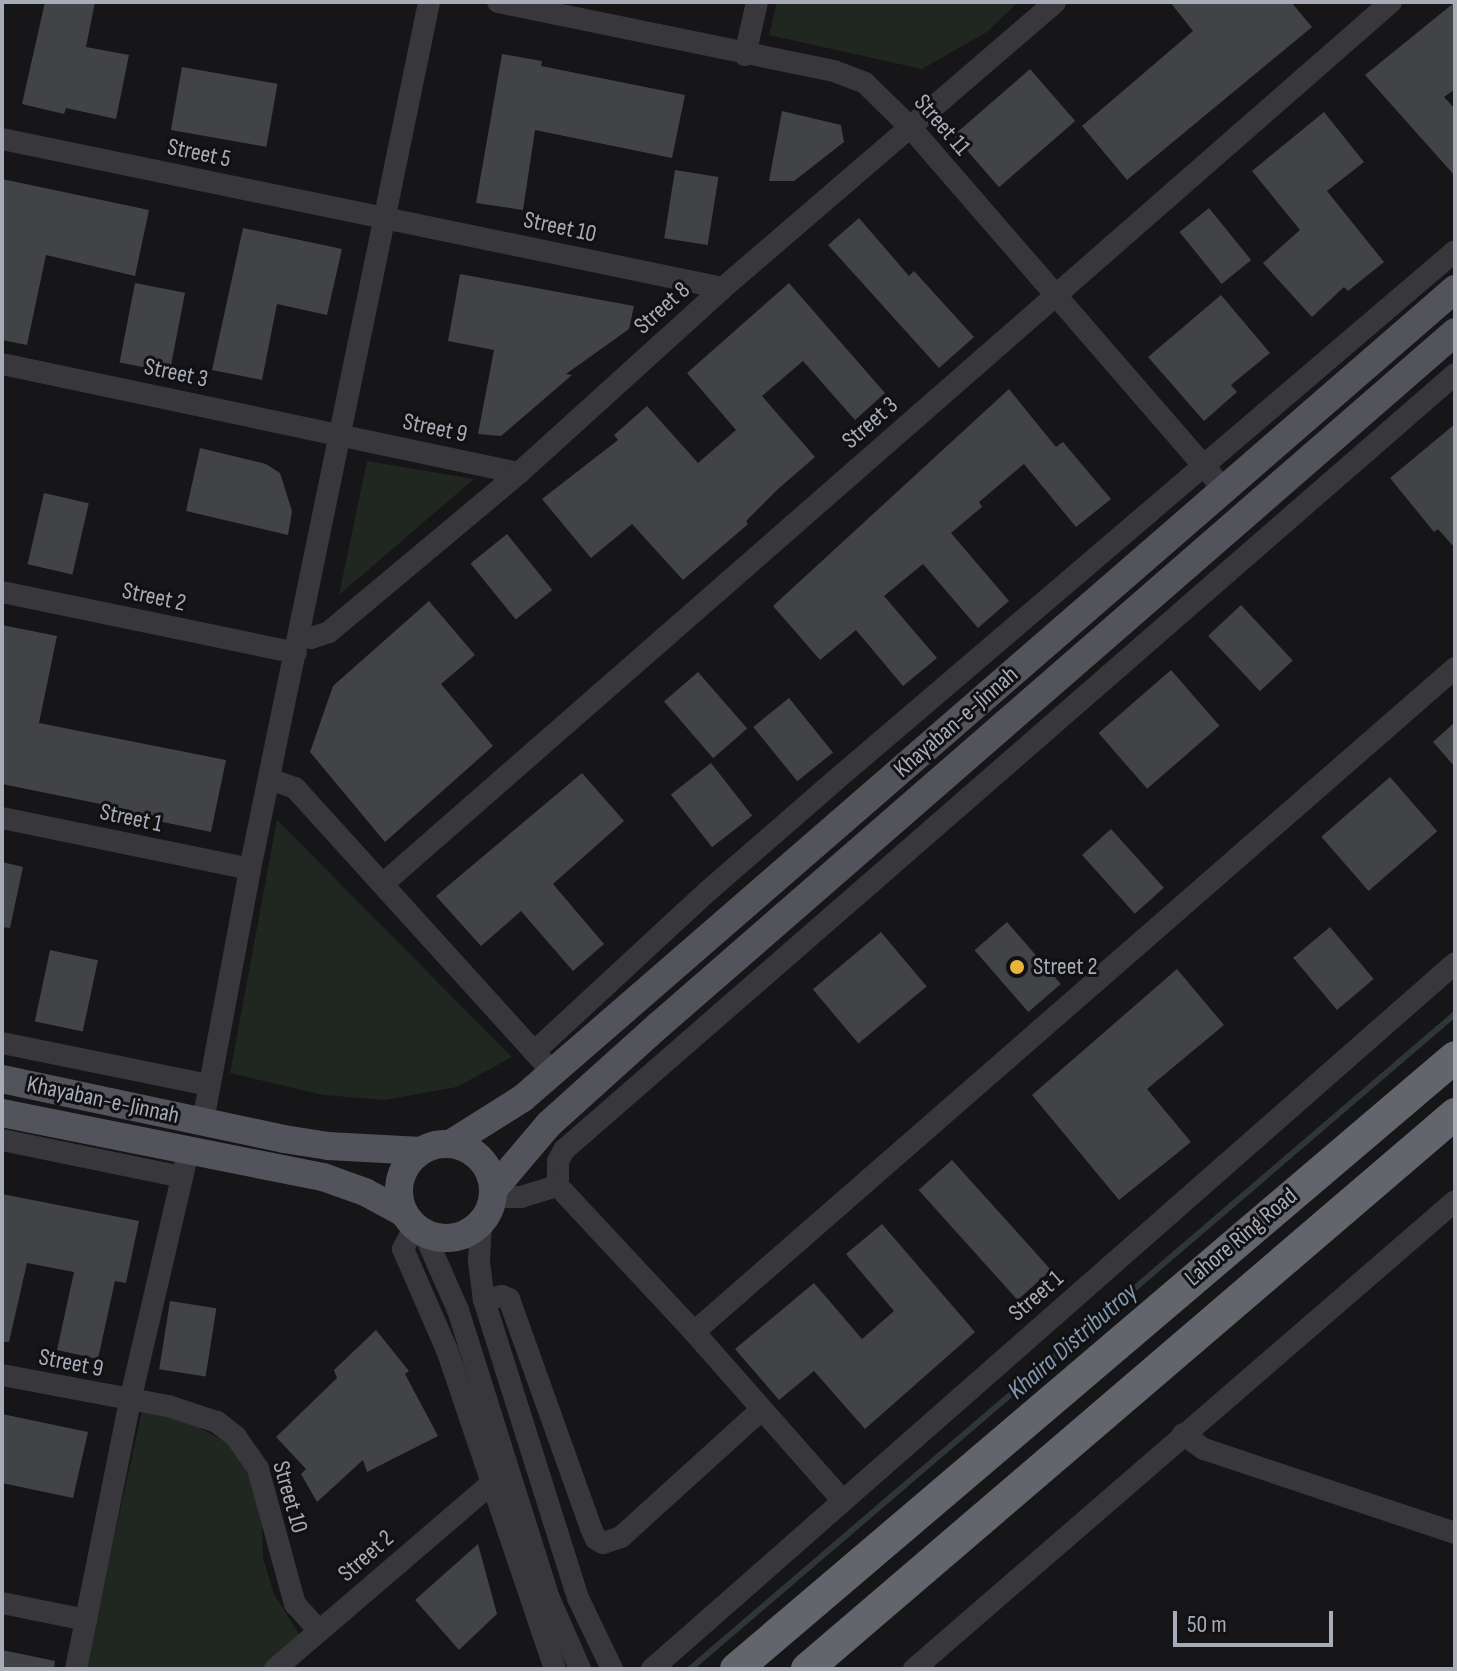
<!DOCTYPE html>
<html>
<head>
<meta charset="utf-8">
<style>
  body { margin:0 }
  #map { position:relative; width:1457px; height:1671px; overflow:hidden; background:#161517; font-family:"Sofia Sans Condensed",sans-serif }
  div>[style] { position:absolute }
  .green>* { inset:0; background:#202721 }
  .stream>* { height:6px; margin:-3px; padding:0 3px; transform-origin:3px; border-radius:3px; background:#2e363c }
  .building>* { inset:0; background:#424347; transform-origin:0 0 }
  .minor>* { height:22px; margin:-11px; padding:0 11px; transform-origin:11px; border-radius:11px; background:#37373c }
  .major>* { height:28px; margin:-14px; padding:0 14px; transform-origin:14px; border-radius:14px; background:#53545b }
  .major>.ring { margin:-14px; padding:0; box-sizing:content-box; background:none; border:28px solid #53545b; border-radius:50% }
  .highway>* { height:32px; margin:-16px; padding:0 16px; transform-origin:16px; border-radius:16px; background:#63656d }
  .dots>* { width:22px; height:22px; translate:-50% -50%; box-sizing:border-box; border:4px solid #111012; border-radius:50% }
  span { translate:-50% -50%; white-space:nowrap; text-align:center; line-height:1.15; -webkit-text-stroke:6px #111012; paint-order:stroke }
  .street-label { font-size:24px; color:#a8acb7 }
  .poi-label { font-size:24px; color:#a8acb7 }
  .left { translate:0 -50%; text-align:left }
  .water-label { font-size:26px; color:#8198b0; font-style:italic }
  .frame { position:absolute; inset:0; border:4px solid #a8acb7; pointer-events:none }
  .scale { position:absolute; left:1173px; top:1611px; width:160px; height:36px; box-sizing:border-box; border:4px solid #a8acb7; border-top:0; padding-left:10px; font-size:24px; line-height:28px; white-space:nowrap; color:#a8acb7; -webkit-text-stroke:6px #111012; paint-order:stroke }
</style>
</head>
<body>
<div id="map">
  <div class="green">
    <div style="clip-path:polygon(777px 2px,1018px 2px,987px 32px,922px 69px,769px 35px)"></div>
    <div style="clip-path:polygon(367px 461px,474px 479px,339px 595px)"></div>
    <div style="clip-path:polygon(277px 820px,512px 1057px,457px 1087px,385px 1100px,323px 1095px,230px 1073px)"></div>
    <div style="clip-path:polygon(142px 1411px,167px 1414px,198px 1427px,226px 1442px,249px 1468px,262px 1519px,263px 1558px,274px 1594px,301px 1637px,263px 1669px,85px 1669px)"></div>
  </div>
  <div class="stream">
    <div style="left:690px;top:1669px;width:1007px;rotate:-40.57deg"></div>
  </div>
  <div class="building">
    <div style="clip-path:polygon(45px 2px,95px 2px,86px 47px,129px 55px,116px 119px,66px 108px,64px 114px,22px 104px)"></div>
    <div style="clip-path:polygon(1170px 2px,1291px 2px,1312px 27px,1127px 180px,1082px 126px,1193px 31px)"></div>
    <div style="clip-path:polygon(1455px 2px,1455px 89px,1444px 97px,1455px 109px,1455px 176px,1365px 75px)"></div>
    <div style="clip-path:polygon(502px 54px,542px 61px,541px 66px,685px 95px,672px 158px,535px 130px,523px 210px,476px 203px)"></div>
    <div style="left:182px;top:67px;width:97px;height:64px;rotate:10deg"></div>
    <div style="left:1030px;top:69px;width:69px;height:101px;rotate:49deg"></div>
    <div style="clip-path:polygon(782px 111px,841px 125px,844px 142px,794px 181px,769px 181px)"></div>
    <div style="clip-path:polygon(1324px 112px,1364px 162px,1327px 191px,1384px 262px,1348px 291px,1344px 287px,1312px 317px,1263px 263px,1300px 230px,1252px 171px)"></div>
    <div style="left:675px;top:170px;width:44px;height:69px;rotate:9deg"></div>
    <div style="clip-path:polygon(2px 179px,149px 210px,135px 276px,46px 255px,27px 345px,2px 340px)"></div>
    <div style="left:1209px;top:208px;width:67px;height:38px;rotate:51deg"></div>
    <div style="clip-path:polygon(859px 218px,909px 276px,914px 271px,974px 337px,939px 368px,828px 245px)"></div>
    <div style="clip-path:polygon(243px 228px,342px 249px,327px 315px,277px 304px,262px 380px,212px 370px)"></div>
    <div style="clip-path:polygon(460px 274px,634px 306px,629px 329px,566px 374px,572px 375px,501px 436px,478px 434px,494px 350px,448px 341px)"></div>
    <div style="left:135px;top:283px;width:51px;height:81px;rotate:11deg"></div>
    <div style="clip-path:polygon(789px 283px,885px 393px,855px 420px,803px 361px,762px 396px,815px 457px,778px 489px,746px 521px,748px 524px,683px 580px,632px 524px,591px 558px,542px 499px,618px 440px,614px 435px,647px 406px,698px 463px,736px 430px,687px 373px)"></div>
    <div style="clip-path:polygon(1221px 295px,1270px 353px,1231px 385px,1237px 392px,1204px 421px,1148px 357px)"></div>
    <div style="clip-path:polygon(1009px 389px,1056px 447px,1063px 442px,1111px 499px,1076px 527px,1024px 464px,979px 502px,982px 507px,951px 533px,1009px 601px,978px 628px,923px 564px,884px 596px,937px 658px,903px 686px,856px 630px,820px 660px,773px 606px)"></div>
    <div style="clip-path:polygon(1455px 424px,1455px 548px,1438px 529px,1434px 532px,1390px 478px)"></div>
    <div style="clip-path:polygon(200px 448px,266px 464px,280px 473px,292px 511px,288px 535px,186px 511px)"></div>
    <div style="left:44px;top:493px;width:46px;height:73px;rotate:13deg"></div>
    <div style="left:507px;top:534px;width:72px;height:47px;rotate:51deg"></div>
    <div style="clip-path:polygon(429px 601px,475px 655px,441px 684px,493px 746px,385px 842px,310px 752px,333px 686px)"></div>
    <div style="left:1241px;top:605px;width:76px;height:45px;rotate:47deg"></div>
    <div style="clip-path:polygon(2px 625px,57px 636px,39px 723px,226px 760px,211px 832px,129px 815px,130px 810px,2px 784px)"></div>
    <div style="left:1171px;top:670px;width:74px;height:96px;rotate:49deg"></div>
    <div style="left:698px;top:672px;width:75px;height:45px;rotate:49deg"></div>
    <div style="left:789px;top:698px;width:70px;height:46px;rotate:51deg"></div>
    <div style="clip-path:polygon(1455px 722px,1455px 767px,1433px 742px)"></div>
    <div style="left:711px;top:763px;width:67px;height:51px;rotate:52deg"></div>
    <div style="clip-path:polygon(582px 773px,624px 821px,553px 884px,604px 944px,573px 971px,521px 911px,481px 946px,436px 896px)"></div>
    <div style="left:1390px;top:777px;width:72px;height:91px;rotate:49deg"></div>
    <div style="left:1111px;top:829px;width:79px;height:39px;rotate:48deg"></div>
    <div style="clip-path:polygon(2px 862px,23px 867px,10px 928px,2px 927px)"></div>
    <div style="left:1007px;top:922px;width:82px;height:43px;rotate:49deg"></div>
    <div style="left:1330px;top:927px;width:68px;height:48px;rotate:50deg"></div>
    <div style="left:881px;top:932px;width:71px;height:89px;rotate:50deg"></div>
    <div style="left:50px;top:950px;width:49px;height:73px;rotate:12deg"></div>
    <div style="clip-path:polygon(1177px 969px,1224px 1025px,1147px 1089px,1191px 1142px,1119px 1200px,1032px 1095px)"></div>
    <div style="left:952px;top:1160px;width:148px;height:45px;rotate:48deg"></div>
    <div style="clip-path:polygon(2px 1194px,139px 1221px,126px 1283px,115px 1281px,98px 1359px,57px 1350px,74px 1272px,27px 1263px,9px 1342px,2px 1342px)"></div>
    <div style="clip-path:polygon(882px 1224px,975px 1332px,865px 1429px,814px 1371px,779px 1400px,735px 1349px,814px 1283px,862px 1339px,894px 1311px,846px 1254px)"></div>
    <div style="left:170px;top:1301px;width:47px;height:69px;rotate:9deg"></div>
    <div style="clip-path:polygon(376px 1330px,409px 1371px,405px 1374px,438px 1436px,367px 1472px,363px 1460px,317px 1502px,301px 1474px,306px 1469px,276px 1437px,337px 1378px,334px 1370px)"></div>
    <div style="clip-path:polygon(2px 1414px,88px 1432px,73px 1498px,2px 1483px)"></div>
    <div style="clip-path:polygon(478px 1544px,497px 1614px,459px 1650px,415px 1600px)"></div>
    <div style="clip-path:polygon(2px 1650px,55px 1661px,54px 1669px,2px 1669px)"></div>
  </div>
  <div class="minor">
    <div style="left:498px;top:2px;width:343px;rotate:11.6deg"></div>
    <div style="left:834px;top:71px;width:33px;rotate:21deg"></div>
    <div style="left:865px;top:83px;width:64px;rotate:44.4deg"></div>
    <div style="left:911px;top:128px;width:462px;rotate:49.1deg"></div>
    <div style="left:745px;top:55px;width:54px;rotate:-77.2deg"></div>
    <div style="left:2px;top:139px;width:736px;rotate:11.68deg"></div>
    <div style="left:2px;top:364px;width:528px;rotate:11.91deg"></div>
    <div style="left:2px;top:592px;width:300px;rotate:11.7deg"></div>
    <div style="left:299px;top:636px;width:12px;rotate:9deg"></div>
    <div style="left:311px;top:638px;width:19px;rotate:-18deg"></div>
    <div style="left:329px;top:632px;width:248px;rotate:-39.9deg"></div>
    <div style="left:519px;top:473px;width:275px;rotate:-42.2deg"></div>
    <div style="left:723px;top:288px;width:438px;rotate:-40.7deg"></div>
    <div style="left:270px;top:779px;width:27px;rotate:20deg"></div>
    <div style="left:295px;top:788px;width:371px;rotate:47.8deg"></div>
    <div style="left:2px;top:818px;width:253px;rotate:11.6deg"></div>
    <div style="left:384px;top:883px;width:1338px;rotate:-41.18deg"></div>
    <div style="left:2px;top:1043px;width:211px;rotate:11.5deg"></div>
    <div style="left:534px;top:1052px;width:237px;rotate:-42.8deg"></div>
    <div style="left:708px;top:891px;width:181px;rotate:-41deg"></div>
    <div style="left:845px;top:772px;width:802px;rotate:-40.5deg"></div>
    <div style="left:203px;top:1121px;width:256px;rotate:-79.4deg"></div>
    <div style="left:250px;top:869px;width:885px;rotate:-78.33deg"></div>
    <div style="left:2px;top:1140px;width:184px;rotate:11.6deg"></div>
    <div style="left:558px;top:1186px;width:25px;rotate:-90deg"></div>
    <div style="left:558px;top:1161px;width:13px;rotate:-61deg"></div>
    <div style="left:564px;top:1150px;width:1182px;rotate:-41.05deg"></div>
    <div style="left:493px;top:1197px;width:28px"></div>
    <div style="left:521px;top:1197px;width:39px;rotate:-17deg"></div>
    <div style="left:558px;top:1186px;width:200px;rotate:47deg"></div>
    <div style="left:694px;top:1332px;width:224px;rotate:48.6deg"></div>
    <div style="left:481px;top:1222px;width:39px;rotate:93deg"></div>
    <div style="left:479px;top:1261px;width:39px;rotate:83deg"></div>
    <div style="left:484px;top:1300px;width:312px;rotate:72.5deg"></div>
    <div style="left:578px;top:1598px;width:79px;rotate:64.4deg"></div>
    <div style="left:415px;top:1227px;width:25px;rotate:119deg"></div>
    <div style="left:403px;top:1249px;width:110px;rotate:66.5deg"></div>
    <div style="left:447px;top:1350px;width:337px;rotate:71.3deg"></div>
    <div style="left:424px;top:1233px;width:84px;rotate:66.2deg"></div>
    <div style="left:458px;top:1310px;width:300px;rotate:72.5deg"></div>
    <div style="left:548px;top:1596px;width:80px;rotate:66.3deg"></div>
    <div style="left:484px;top:1300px;width:18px;rotate:-13deg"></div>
    <div style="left:502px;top:1296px;width:8px;rotate:23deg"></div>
    <div style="left:509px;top:1299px;width:243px;rotate:70.3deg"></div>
    <div style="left:591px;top:1528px;width:12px;rotate:66deg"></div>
    <div style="left:596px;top:1539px;width:8px;rotate:30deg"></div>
    <div style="left:603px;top:1543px;width:19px;rotate:-18deg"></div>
    <div style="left:621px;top:1537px;width:188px;rotate:-42.2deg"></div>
    <div style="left:694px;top:1332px;width:1010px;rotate:-41.11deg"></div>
    <div style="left:2px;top:1375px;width:169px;rotate:10.6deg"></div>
    <div style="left:168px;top:1406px;width:52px;rotate:18.1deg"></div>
    <div style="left:217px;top:1422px;width:24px;rotate:38deg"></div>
    <div style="left:236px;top:1437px;width:39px;rotate:55deg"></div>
    <div style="left:258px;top:1469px;width:140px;rotate:74.7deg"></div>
    <div style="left:295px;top:1604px;width:36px;rotate:48deg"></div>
    <div style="left:1183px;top:1434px;width:26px;rotate:36deg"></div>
    <div style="left:1204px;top:1449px;width:265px;rotate:18.5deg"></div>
    <div style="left:2px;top:1603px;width:86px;rotate:11.4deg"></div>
    <div style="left:76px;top:1669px;width:273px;rotate:-78.6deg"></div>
    <div style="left:130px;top:1401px;width:256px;rotate:-76.9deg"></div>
    <div style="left:275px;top:1669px;width:284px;rotate:-40.6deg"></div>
    <div style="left:652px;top:1669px;width:1069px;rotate:-41.32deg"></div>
    <div style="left:914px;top:1669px;width:715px;rotate:-40.86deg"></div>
  </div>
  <div class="major">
    <div style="left:2px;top:1079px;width:288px;rotate:12deg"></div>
    <div style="left:284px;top:1139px;width:45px;rotate:9deg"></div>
    <div style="left:328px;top:1146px;width:93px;rotate:3.1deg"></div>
    <div style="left:2px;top:1113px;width:327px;rotate:11.3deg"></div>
    <div style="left:323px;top:1177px;width:45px;rotate:19.7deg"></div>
    <div style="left:365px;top:1192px;width:44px;rotate:28.3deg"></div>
    <div class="ring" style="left:399px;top:1144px;width:66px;height:66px"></div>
    <div style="left:450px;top:1144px;width:86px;rotate:-32.2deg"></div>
    <div style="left:523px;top:1098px;width:1234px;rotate:-40.96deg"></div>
    <div style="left:493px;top:1190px;width:87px;rotate:-49.7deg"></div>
    <div style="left:549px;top:1124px;width:148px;rotate:-42deg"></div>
    <div style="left:659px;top:1025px;width:1055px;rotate:-41.04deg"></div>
  </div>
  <div class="highway">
    <div style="left:736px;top:1669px;width:944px;rotate:-40.4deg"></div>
    <div style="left:807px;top:1669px;width:853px;rotate:-40.58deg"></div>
  </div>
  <div class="dots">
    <div style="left:1017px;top:967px;background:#e8b53d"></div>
  </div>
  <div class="street-label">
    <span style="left:942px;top:125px;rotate:49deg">Street 11</span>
    <span style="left:199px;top:153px;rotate:12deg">Street 5</span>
    <span style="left:560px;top:227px;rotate:12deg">Street 10</span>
    <span style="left:662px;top:308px;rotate:-42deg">Street 8</span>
    <span style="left:176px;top:373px;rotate:12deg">Street 3</span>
    <span style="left:870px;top:423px;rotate:-41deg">Street 3</span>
    <span style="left:435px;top:428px;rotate:12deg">Street 9</span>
    <span style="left:154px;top:597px;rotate:12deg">Street 2</span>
    <span style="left:956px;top:722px;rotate:-41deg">Khayaban-e-Jinnah</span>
    <span style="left:131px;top:818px;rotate:12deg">Street 1</span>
    <span style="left:103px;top:1100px;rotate:12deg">Khayaban-e-Jinnah</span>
    <span style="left:1241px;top:1237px;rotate:-40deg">Lahore Ring Road</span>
    <span style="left:1036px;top:1296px;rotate:-41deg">Street 1</span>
    <span style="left:71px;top:1363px;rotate:11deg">Street 9</span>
    <span style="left:290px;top:1497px;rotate:74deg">Street 10</span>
    <span style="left:366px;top:1556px;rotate:-41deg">Street 2</span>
  </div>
  <div class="poi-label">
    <span class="left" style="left:1033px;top:967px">Street 2</span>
  </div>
  <div class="water-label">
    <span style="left:1073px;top:1342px;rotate:-41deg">Khaira Distributroy</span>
  </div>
  <div class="frame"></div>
  <div class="scale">50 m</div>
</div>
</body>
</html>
